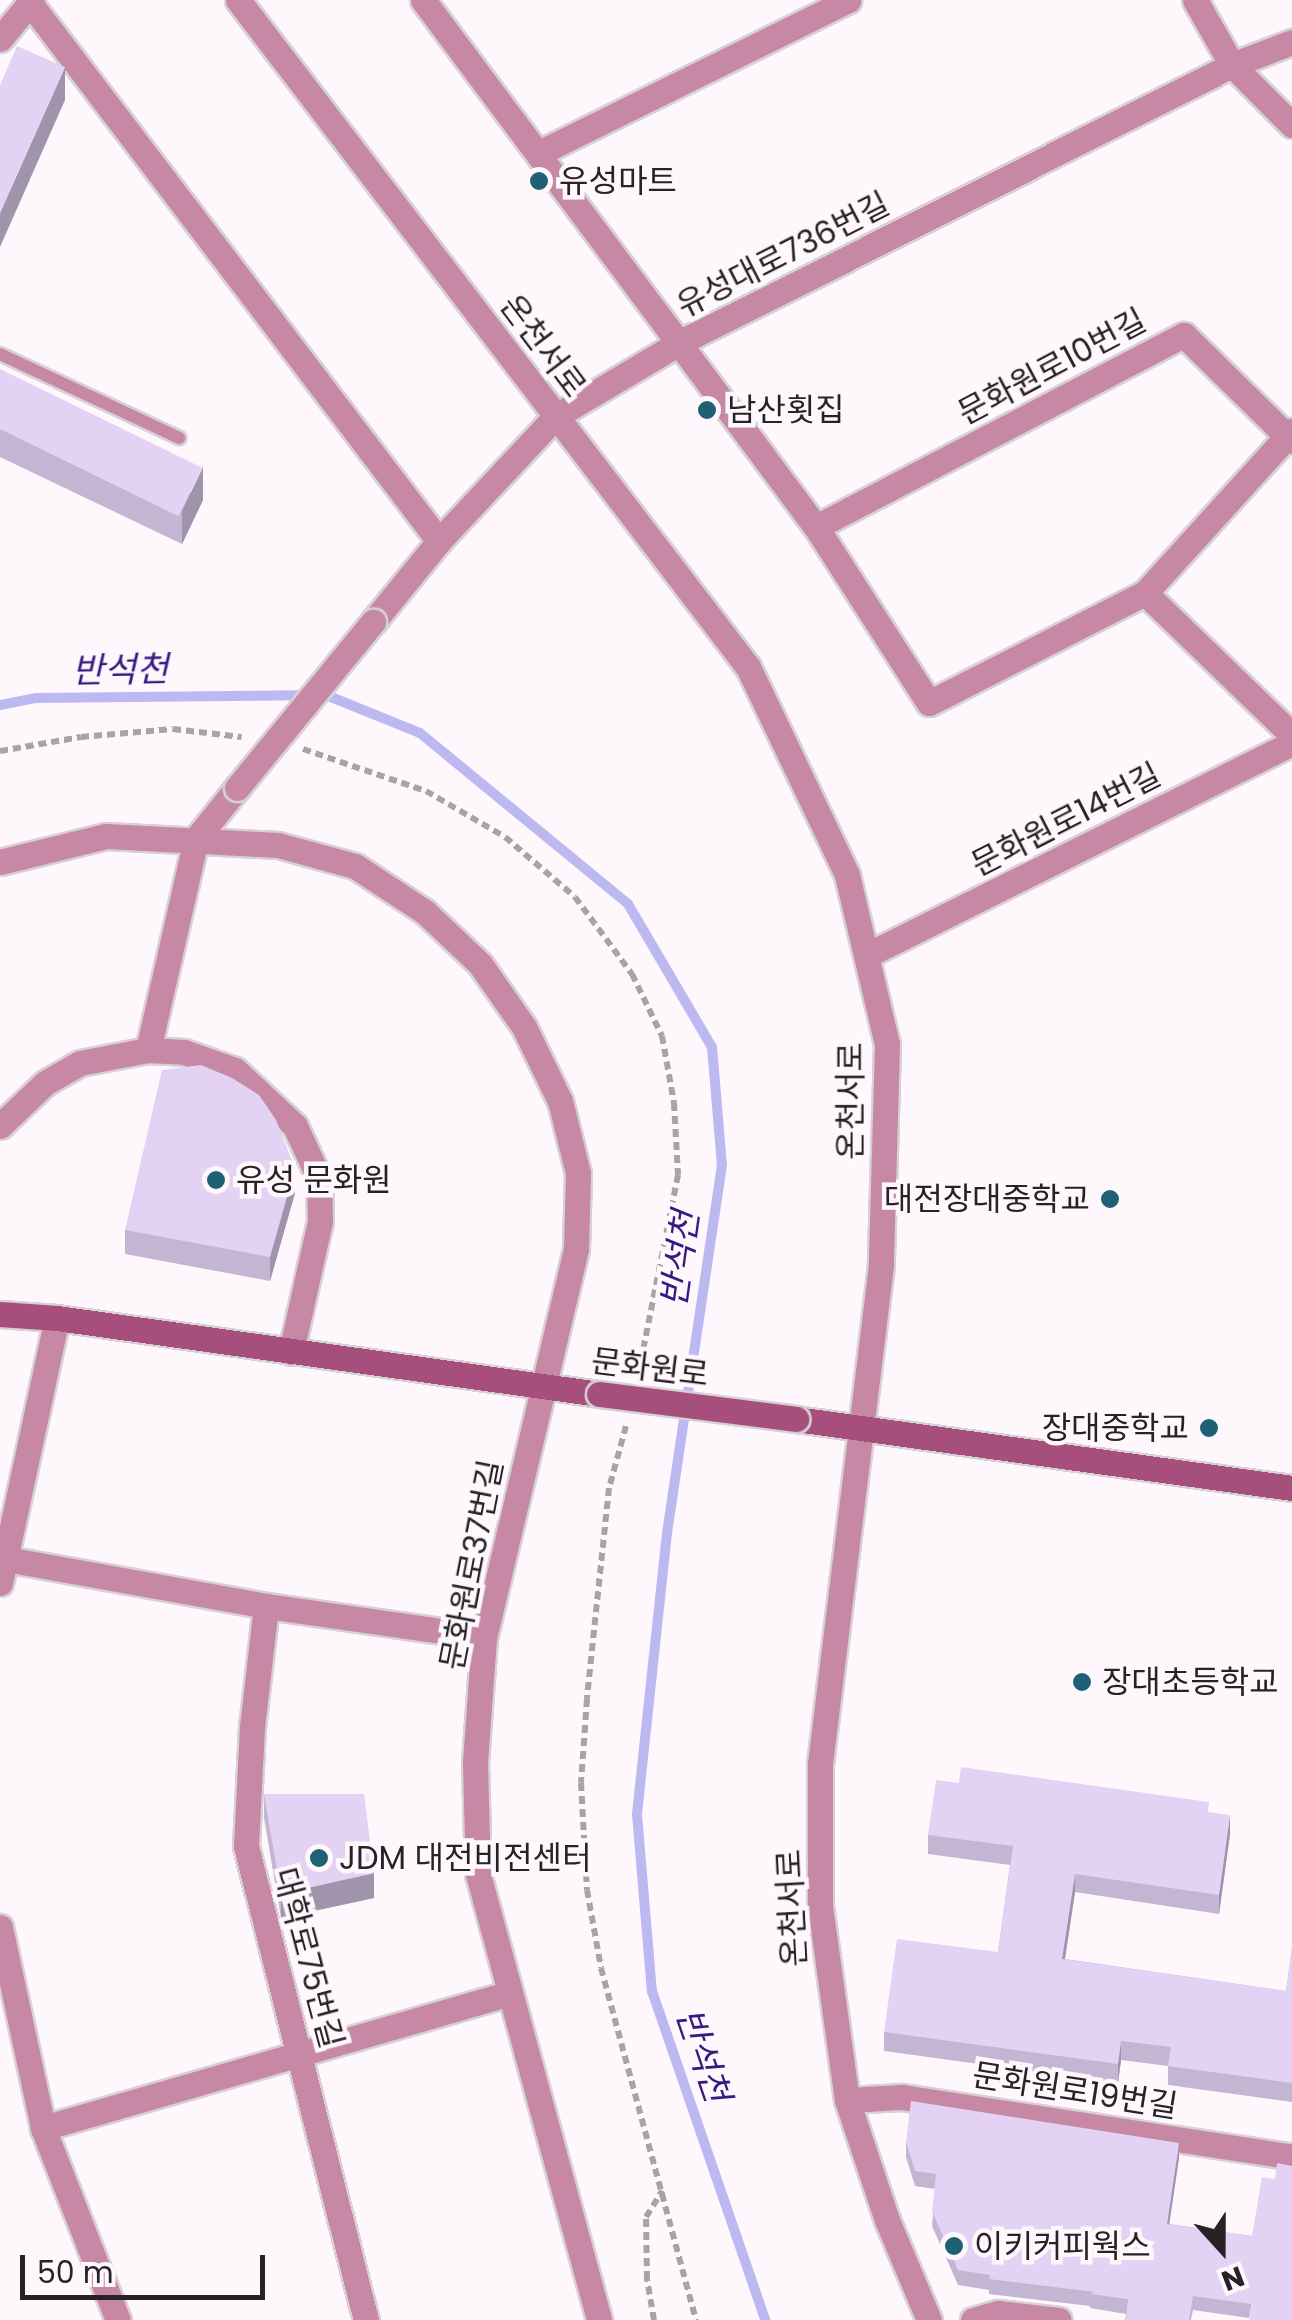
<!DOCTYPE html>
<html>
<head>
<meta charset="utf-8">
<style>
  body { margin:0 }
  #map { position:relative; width:1292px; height:2320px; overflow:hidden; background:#fef8fd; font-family:Poppins,"Noto Sans KR",sans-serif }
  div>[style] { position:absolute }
  .stream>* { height:10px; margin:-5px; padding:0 5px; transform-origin:5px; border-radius:5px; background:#bcb9f0 }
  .path>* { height:6px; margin-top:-3px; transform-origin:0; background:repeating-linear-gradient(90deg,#a9a3a8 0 8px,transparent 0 13px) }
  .roads { filter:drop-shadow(2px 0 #d7d1d6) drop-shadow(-2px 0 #d7d1d6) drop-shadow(0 2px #d7d1d6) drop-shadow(0 -2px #d7d1d6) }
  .lane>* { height:12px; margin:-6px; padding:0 6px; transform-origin:6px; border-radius:6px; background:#c688a5 }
  .street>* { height:25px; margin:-12.5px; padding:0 12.5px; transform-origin:12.5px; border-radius:12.5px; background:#c688a5 }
  .secondary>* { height:25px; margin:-12.5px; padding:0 12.5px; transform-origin:12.5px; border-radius:12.5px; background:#a74f7c }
  .bridges { filter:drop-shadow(2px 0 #d7d1d6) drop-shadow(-2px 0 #d7d1d6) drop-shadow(0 2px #d7d1d6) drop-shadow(0 -2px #d7d1d6) }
  .street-bridge>* { height:25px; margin:-12.5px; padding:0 12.5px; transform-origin:12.5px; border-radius:12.5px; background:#c688a5 }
  .secondary-bridge>* { height:25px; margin:-12.5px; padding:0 12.5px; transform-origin:12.5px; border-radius:12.5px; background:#a74f7c }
  .wall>* { inset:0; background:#c4b5d3 }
  .shaded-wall>* { inset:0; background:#a093ac }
  .building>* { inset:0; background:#e4d2f5; transform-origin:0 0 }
  .dots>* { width:28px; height:28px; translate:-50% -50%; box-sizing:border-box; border:5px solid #fef8fd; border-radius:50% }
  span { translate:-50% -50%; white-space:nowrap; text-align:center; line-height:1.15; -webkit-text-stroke:9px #fef8fd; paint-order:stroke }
  .poi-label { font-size:32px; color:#282227 }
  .left { translate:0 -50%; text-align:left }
  .right { translate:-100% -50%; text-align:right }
  .street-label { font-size:32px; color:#282227 }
  .water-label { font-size:35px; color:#371a81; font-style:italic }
  .north { position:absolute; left:1172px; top:2200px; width:100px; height:100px; -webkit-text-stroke:8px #fef8fd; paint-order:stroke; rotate:159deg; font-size:28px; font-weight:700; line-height:40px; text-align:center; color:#282227 }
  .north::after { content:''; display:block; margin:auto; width:35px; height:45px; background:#282227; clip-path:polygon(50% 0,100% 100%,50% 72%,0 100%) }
  .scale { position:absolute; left:20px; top:2255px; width:245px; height:45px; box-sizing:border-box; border:5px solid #282227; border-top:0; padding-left:12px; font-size:30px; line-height:35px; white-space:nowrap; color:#282227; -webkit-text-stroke:8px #fef8fd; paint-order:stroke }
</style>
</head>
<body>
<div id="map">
  <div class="stream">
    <div style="left:0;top:705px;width:37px;rotate:-11deg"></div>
    <div style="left:36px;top:698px;width:290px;rotate:-0.6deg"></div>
    <div style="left:326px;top:695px;width:101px;rotate:22deg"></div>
    <div style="left:420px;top:733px;width:269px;rotate:39.4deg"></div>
    <div style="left:628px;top:904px;width:166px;rotate:59.6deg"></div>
    <div style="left:712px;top:1047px;width:118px;rotate:85.2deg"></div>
    <div style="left:722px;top:1165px;width:372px;rotate:98.5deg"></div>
    <div style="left:667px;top:1533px;width:283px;rotate:96.1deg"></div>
    <div style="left:637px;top:1814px;width:178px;rotate:85.2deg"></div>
    <div style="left:652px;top:1991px;width:348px;rotate:71deg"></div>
  </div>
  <div class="path">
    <div style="left:303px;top:749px;width:130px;rotate:18.9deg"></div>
    <div style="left:426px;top:791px;width:91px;rotate:30.2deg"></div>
    <div style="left:505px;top:837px;width:92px;rotate:40.6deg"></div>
    <div style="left:575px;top:897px;width:96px;rotate:53.5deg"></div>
    <div style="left:632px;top:974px;width:69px;rotate:64.2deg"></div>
    <div style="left:662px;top:1036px;width:68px;rotate:79.8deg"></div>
    <div style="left:674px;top:1103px;width:72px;rotate:86.8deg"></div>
    <div style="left:678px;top:1175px;width:204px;rotate:101.3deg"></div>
    <div style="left:0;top:751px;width:82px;rotate:-9.8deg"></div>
    <div style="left:81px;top:737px;width:92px;rotate:-5deg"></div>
    <div style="left:173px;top:729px;width:69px;rotate:6.6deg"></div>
    <div style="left:626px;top:1426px;width:64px;rotate:105.3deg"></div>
    <div style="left:609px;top:1488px;width:212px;rotate:96deg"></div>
    <div style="left:587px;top:1699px;width:84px;rotate:94.1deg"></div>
    <div style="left:581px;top:1783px;width:107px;rotate:86.8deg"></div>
    <div style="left:587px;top:1890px;width:79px;rotate:79.8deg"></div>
    <div style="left:601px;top:1968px;width:365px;rotate:74.9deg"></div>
    <div style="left:654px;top:2320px;width:42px;rotate:-99.7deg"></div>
    <div style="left:647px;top:2279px;width:62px;rotate:-90.9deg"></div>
    <div style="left:646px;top:2217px;width:31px;rotate:-58deg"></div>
  </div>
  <div class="roads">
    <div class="lane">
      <div style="left:0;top:354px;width:198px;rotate:25.1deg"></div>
    </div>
    <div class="street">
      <div style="left:238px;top:0;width:840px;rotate:52.6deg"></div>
      <div style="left:748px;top:667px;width:230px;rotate:64.5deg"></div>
      <div style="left:847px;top:875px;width:174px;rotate:76.7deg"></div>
      <div style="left:887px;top:1044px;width:221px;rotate:91.6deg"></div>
      <div style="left:881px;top:1265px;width:503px;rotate:96.97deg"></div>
      <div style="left:820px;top:1764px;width:142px;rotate:90deg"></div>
      <div style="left:820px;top:1906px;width:196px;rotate:82.1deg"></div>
      <div style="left:847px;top:2100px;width:126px;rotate:71.6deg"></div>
      <div style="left:887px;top:2220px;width:108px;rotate:67.2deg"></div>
      <div style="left:423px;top:0;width:657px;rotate:53.29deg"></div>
      <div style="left:816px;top:527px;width:209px;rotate:57.3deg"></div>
      <div style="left:929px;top:703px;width:242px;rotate:-27deg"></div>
      <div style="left:1145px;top:593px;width:219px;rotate:-47.8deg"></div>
      <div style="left:1195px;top:0;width:75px;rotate:60.4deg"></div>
      <div style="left:1232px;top:65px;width:85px;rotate:45deg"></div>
      <div style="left:30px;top:3px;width:676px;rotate:52.76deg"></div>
      <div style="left:0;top:39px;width:50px;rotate:-50.6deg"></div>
      <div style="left:539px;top:153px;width:345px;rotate:-26.3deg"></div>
      <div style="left:816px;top:527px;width:415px;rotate:-27.6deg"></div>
      <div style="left:1184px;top:335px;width:151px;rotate:44.5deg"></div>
      <div style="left:1145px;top:593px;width:204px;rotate:44deg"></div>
      <div style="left:373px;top:622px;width:104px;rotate:-50.8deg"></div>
      <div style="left:439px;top:541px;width:171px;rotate:-46.9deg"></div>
      <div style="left:556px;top:416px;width:143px;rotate:-30.7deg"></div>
      <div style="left:679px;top:343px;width:619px;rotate:-26.69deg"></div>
      <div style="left:1232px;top:65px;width:64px;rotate:-21deg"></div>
      <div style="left:0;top:862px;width:109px;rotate:-13.8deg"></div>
      <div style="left:106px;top:836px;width:172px;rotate:3deg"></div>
      <div style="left:278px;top:845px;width:80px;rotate:15.3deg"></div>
      <div style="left:355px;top:866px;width:84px;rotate:33.3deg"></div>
      <div style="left:425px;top:912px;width:76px;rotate:43.4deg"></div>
      <div style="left:480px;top:964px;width:77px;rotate:55.1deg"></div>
      <div style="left:524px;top:1027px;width:82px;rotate:64.1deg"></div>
      <div style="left:560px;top:1101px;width:74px;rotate:76deg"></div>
      <div style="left:578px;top:1173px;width:76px;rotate:91.5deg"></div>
      <div style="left:576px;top:1249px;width:399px;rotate:103.3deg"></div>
      <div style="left:484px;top:1637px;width:126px;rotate:94.1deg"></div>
      <div style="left:475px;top:1763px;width:111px;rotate:88.5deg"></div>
      <div style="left:478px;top:1874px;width:462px;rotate:74.8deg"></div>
      <div style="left:869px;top:954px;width:473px;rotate:-26.5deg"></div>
      <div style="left:148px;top:1050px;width:216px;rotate:-77.2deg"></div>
      <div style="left:196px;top:839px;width:65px;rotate:-51.2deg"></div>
      <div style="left:0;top:1126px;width:62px;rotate:-43.7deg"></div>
      <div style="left:45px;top:1083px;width:40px;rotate:-29.7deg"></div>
      <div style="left:80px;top:1063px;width:69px;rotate:-10.8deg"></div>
      <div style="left:148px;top:1050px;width:36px;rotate:3deg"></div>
      <div style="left:184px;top:1052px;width:54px;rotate:19.4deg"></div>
      <div style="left:235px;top:1070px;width:82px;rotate:43deg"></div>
      <div style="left:295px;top:1126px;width:57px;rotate:65.2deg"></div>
      <div style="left:319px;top:1178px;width:43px;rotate:88.7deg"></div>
      <div style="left:320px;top:1221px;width:134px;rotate:102.5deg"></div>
      <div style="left:0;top:1558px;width:270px;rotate:10.2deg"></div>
      <div style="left:266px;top:1606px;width:220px;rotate:8.1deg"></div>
      <div style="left:0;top:1583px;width:271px;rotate:-77.9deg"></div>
      <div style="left:266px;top:1606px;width:122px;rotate:96.6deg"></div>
      <div style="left:252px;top:1727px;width:119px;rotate:92.9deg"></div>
      <div style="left:246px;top:1846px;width:489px;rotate:75.8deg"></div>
      <div style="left:0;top:1927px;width:206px;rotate:77.9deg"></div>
      <div style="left:43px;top:2128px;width:206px;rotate:68.7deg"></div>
      <div style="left:847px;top:2100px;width:55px;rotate:-3.1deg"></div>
      <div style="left:902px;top:2097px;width:395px;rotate:8.7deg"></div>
      <div style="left:43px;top:2128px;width:484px;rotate:-16.1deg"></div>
      <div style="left:973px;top:2320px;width:26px;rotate:-16deg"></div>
      <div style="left:998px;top:2313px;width:61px;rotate:6.5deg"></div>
    </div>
    <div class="secondary">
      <div style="left:0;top:1314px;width:57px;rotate:4deg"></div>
      <div style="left:57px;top:1318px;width:547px;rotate:7.98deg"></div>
      <div style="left:796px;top:1419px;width:501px;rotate:7.92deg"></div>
    </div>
  </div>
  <div class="bridges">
    <div class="street-bridge">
      <div style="left:237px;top:788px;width:215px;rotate:-50.7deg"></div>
    </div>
    <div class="secondary-bridge">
      <div style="left:599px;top:1394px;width:199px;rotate:7.2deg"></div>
    </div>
  </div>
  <div class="wall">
    <div style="clip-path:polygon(0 369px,203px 500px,182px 544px,0 457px)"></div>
    <div style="clip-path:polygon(295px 1193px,270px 1281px,125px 1254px,125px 1230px)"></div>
    <div style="clip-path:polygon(959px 1783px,1209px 1812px,1230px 1834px,1219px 1914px,1075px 1892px,1065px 1959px,1286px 1991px,1292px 1948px,1292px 2102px,1168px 2085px,1168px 2066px,1121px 2060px,1118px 2083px,884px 2051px,884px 2032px,998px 1952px,1010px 1865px,928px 1854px,928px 1835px)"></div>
    <div style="clip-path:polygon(264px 1794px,374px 1898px,281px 1918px,264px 1818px)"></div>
    <div style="clip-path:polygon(906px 2142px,1179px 2158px,1169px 2224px,1252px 2236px,1275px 2179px,1249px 2318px,1193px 2310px,1191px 2320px,1125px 2320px,1126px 2314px,1090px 2308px,1090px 2306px,989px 2294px,989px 2290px,958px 2285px,932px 2226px,935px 2189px,915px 2186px,906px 2157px)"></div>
  </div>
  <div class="shaded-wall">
    <div style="clip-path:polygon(65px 67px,65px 100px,0 247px,0 213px)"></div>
    <div style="clip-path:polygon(203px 467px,203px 500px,182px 544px,182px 511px)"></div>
    <div style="clip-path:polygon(295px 1168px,295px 1193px,270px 1281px,270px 1257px)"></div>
    <div style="clip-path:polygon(1230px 1815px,1230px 1834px,1219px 1914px,1219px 1895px)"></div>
    <div style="clip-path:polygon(374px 1873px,374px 1898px,281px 1918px,281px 1894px)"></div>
    <div style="clip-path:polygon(1075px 1874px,1075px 1892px,1062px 1978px,1062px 1959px)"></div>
    <div style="clip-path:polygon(1121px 2041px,1121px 2060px,1118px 2083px,1118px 2064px)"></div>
    <div style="clip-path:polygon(1179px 2143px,1179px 2158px,1167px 2239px,1167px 2224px)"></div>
  </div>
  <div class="building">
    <div style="clip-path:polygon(17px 46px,65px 67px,0 213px,0 85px)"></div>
    <div style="left:0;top:369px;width:225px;height:54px;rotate:26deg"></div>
    <div style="clip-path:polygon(201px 1065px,232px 1078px,259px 1095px,276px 1120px,295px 1168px,270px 1257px,125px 1230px,162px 1070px)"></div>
    <div style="clip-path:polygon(961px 1767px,1209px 1802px,1208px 1812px,1230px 1815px,1219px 1895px,1075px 1874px,1062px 1959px,1286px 1991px,1292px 1948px,1292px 2083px,1168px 2066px,1171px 2047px,1121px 2041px,1118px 2064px,884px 2032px,897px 1939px,998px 1952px,1013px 1846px,928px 1835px,936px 1780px,959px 1783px)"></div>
    <div style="clip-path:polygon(264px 1794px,364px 1794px,374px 1873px,281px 1894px)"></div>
    <div style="clip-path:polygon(911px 2101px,1179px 2143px,1167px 2224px,1252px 2236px,1262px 2177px,1275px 2179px,1277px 2163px,1292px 2166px,1292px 2320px,1249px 2320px,1252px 2304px,1193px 2296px,1189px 2320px,1126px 2320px,1128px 2299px,1090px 2294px,1095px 2292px,989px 2279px,990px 2275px,958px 2270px,932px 2211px,936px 2174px,915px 2171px,906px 2142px)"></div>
  </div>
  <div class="dots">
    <div style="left:539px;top:181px;background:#206075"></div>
    <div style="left:707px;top:410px;background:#206075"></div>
    <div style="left:216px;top:1180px;background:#206075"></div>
    <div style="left:1110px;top:1199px;background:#206075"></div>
    <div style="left:1209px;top:1428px;background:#206075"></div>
    <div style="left:1082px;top:1682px;background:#206075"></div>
    <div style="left:319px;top:1858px;background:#206075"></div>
    <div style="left:954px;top:2246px;background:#206075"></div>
  </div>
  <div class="poi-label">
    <span class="left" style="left:559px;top:181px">유성마트</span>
    <span class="left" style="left:727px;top:410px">남산횟집</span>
    <span class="left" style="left:236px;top:1180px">유성 문화원</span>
    <span class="right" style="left:1090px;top:1199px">대전장대중학교</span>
    <span class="right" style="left:1189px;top:1428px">장대중학교</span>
    <span class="left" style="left:1102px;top:1682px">장대초등학교</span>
    <span class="left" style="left:339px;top:1858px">JDM 대전비전센터</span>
    <span class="left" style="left:974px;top:2246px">이키커피웍스</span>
  </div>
  <div class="street-label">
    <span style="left:783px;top:255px;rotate:-27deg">유성대로736번길</span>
    <span style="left:543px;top:346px;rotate:53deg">온천서로</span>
    <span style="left:1052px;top:367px;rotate:-28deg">문화원로10번길</span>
    <span style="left:1066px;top:820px;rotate:-27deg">문화원로14번길</span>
    <span style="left:851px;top:1101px;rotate:-90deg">온천서로</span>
    <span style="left:650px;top:1368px;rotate:7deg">문화원로</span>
    <span style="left:472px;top:1565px;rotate:-79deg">문화원로37번길</span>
    <span style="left:792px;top:1908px;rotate:-93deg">온천서로</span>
    <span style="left:308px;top:1958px;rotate:75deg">대학로75번길</span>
    <span style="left:1075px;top:2091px;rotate:9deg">문화원로19번길</span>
  </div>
  <div class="water-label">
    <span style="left:120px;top:670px;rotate:-1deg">반석천</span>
    <span style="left:680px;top:1259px;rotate:-82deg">반석천</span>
    <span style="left:703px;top:2055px;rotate:71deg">반석천</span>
  </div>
  <div class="north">N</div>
  <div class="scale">50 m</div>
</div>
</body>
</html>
